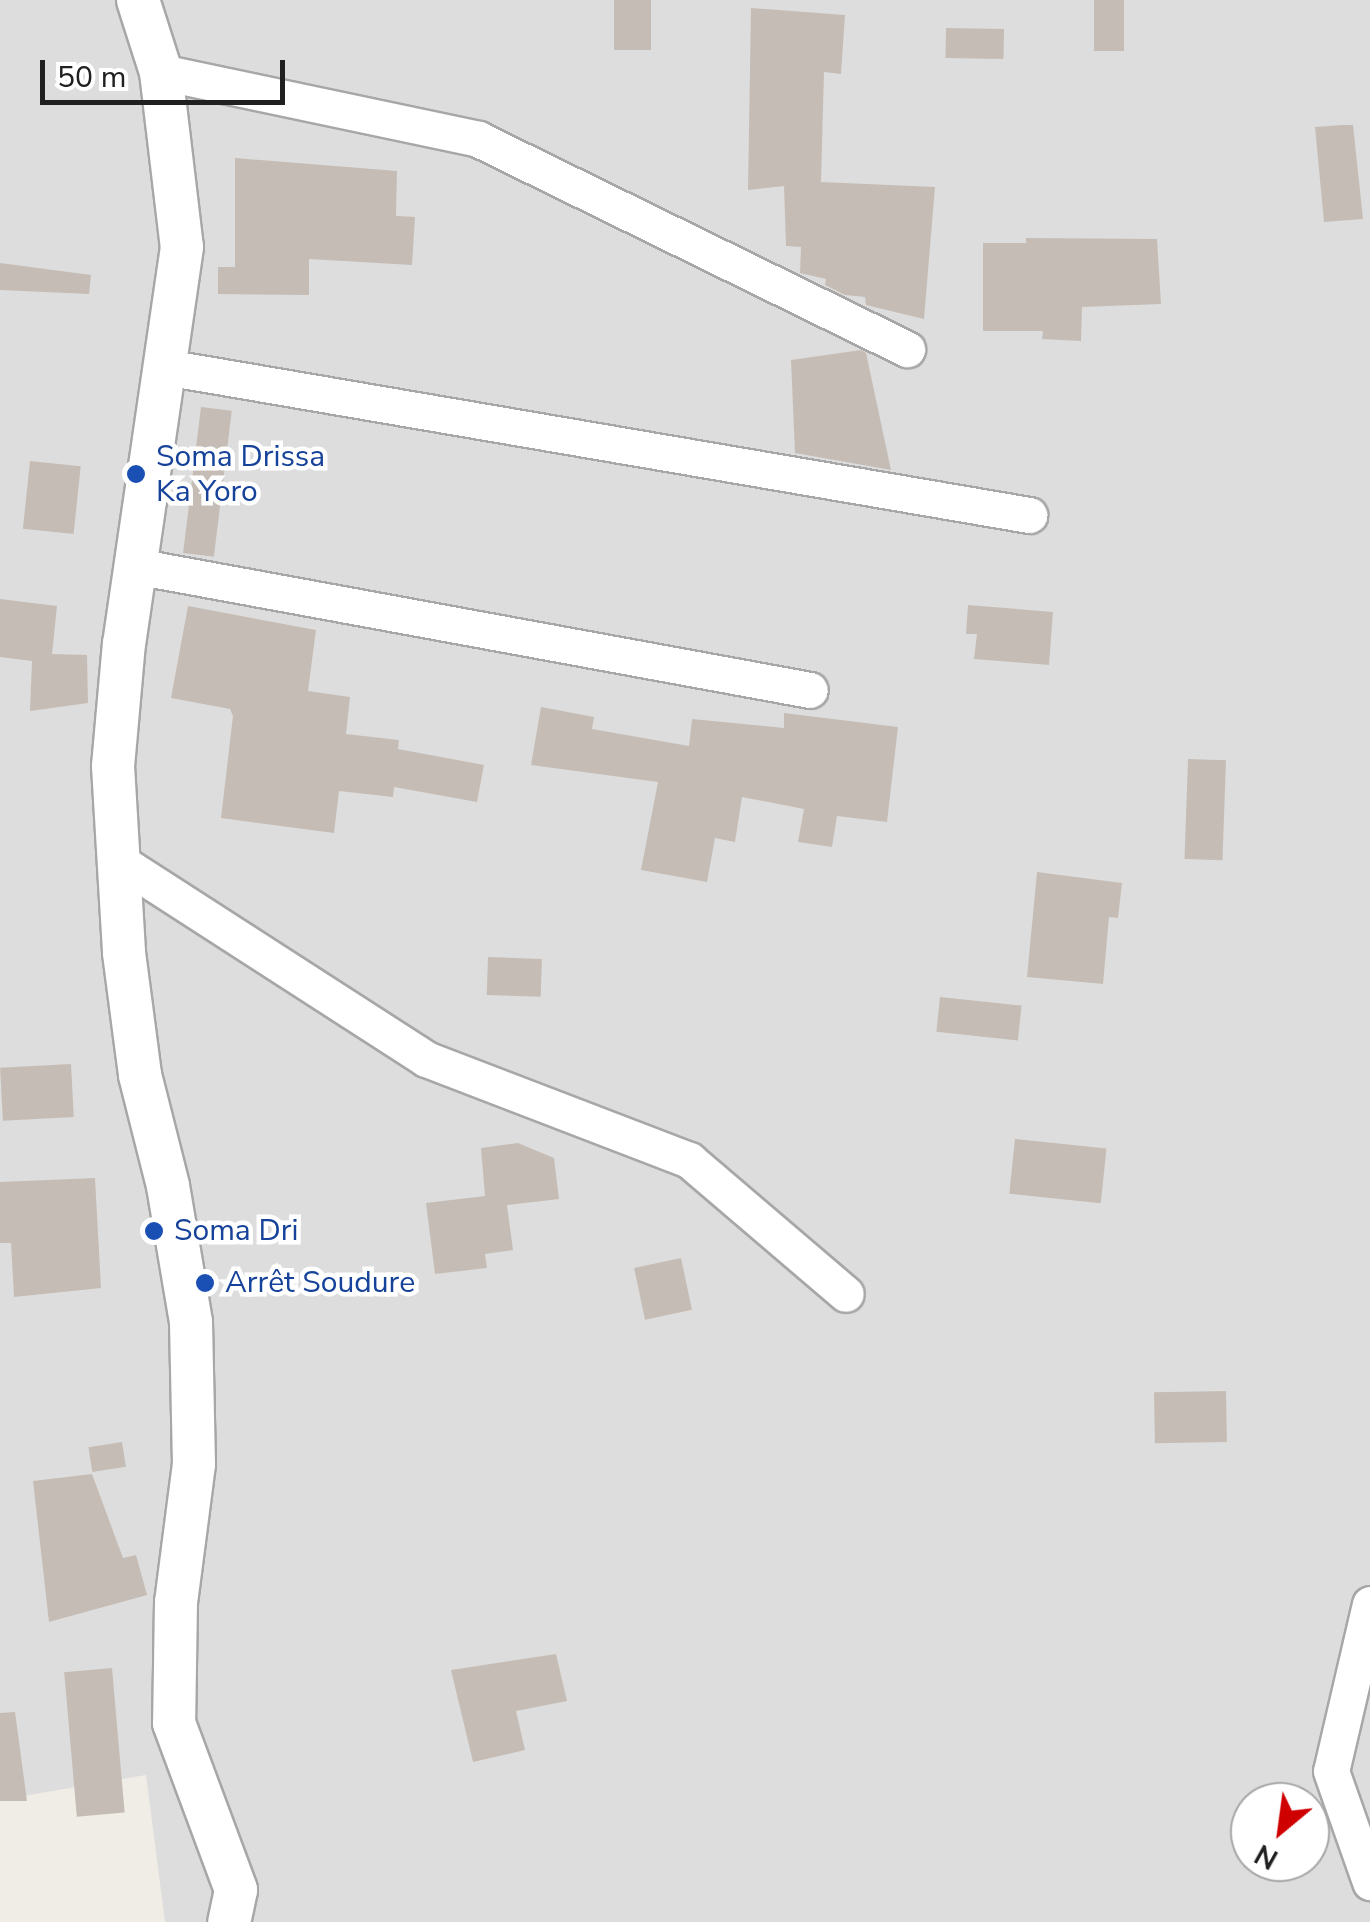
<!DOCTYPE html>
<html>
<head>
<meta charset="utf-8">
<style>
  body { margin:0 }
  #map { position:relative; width:1370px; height:1922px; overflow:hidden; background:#f0ede6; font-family:"Nunito Sans",sans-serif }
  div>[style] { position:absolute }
  .residential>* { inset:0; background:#dedddd }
  .building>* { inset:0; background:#c5bdb5; transform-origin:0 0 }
  .roads { filter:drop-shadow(2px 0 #a7a7a7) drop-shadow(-2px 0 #a7a7a7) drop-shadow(0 2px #a7a7a7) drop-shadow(0 -2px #a7a7a7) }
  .minor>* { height:35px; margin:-17.5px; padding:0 17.5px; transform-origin:17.5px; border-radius:17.5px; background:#fff }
  .tertiary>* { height:42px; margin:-21px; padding:0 21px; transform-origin:21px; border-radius:21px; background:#fff }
  .dots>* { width:28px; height:28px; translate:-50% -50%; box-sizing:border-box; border:5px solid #fff; border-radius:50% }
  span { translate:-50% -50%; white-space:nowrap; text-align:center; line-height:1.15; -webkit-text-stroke:9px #fff; paint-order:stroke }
  .transit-label { font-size:30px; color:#164399 }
  .left { translate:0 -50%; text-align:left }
  .north { position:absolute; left:1230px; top:1782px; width:100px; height:100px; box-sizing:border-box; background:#fff; border:2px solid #a6a6a6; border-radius:50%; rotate:209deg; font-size:28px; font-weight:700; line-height:40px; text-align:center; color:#202020 }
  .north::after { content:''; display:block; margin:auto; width:35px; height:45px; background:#cf0000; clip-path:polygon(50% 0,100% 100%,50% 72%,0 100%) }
  .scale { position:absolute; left:40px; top:60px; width:245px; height:45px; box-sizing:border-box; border:5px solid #202020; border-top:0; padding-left:12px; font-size:30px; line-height:35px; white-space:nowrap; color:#202020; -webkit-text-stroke:8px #fff; paint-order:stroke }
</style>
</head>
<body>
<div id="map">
  <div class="residential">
    <div style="clip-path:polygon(evenodd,0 0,1370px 0,1370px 1922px,165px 1922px,146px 1775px,0 1800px,0 0,1250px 1802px,1310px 1802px,1310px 1862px,1250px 1862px,1250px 1802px)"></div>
  </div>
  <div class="building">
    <div style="left:614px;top:0;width:37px;height:50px"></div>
    <div style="left:1094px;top:0;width:30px;height:51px"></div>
    <div style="clip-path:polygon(751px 8px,845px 15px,841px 74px,824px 72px,821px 182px,935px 187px,924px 319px,866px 305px,865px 297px,845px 295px,825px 285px,826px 279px,800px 273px,801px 247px,786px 246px,784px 186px,748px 190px)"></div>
    <div style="left:946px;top:28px;width:58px;height:30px;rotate:1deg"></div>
    <div style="clip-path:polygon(1342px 125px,1353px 125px,1363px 219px,1324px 222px,1315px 127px)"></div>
    <div style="clip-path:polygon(235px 158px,397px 171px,396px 216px,415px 217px,412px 265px,309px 259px,309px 295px,218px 294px,218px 267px,235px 267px)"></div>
    <div style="clip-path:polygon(1026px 238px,1157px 239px,1161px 304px,1082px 307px,1081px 341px,1042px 339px,1043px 331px,983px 331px,983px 243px,1026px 243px)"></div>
    <div style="clip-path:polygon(0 263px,91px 275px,89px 294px,0 290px)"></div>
    <div style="clip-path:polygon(861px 350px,866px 353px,891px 470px,795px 453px,791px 360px)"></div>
    <div style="left:201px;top:407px;width:31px;height:147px;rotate:7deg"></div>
    <div style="left:30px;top:461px;width:51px;height:68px;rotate:6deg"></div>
    <div style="clip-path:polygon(0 599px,57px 606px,52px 654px,87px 655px,88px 703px,30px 711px,32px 661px,0 657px)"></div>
    <div style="clip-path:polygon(968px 605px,1053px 612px,1049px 665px,974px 659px,977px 634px,966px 634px)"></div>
    <div style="clip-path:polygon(188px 606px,316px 630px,308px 691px,350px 697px,346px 734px,399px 740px,398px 749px,484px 765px,477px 802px,394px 787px,393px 797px,339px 791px,334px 833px,221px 818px,233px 716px,230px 709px,171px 698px)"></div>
    <div style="clip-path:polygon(541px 707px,594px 717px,592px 729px,689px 746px,692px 719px,784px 728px,784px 713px,898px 727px,887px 822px,837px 816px,832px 847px,798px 842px,804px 809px,742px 797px,735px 842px,715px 838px,707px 882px,641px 870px,658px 782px,531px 765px)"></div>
    <div style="left:1188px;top:759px;width:38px;height:100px;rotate:2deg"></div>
    <div style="clip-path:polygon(1037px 872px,1122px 883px,1118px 918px,1109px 917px,1103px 984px,1027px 977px)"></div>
    <div style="left:488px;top:957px;width:54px;height:38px;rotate:2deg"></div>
    <div style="left:940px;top:997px;width:82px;height:35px;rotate:6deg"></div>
    <div style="left:71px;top:1064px;width:53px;height:71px;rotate:87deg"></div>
    <div style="left:1015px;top:1139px;width:92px;height:55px;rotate:6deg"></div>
    <div style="clip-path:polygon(518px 1143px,554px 1158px,559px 1199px,507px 1205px,513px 1250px,485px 1254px,487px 1268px,435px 1274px,426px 1203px,485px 1196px,481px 1148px)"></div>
    <div style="clip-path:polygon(95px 1178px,101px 1288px,14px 1297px,11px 1243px,0 1243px,0 1182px)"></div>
    <div style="left:681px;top:1258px;width:53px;height:48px;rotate:78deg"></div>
    <div style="left:1226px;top:1391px;width:51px;height:72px;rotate:89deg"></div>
    <div style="left:122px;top:1442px;width:25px;height:34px;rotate:81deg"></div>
    <div style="clip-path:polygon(92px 1474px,123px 1558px,136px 1555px,147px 1595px,49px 1622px,33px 1481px)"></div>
    <div style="clip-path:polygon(556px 1654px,567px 1701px,516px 1711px,525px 1750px,473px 1762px,451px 1670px)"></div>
    <div style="left:112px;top:1668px;width:145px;height:48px;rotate:85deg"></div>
    <div style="clip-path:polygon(15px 1712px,27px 1801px,0 1801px,0 1713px)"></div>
  </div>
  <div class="roads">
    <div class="minor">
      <div style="left:161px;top:72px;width:324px;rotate:11.9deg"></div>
      <div style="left:478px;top:139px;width:478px;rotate:26.1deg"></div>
      <div style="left:165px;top:367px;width:877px;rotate:9.72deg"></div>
      <div style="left:135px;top:566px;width:686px;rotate:10.41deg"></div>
      <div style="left:119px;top:861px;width:365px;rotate:32.8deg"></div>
      <div style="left:426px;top:1059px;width:282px;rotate:21deg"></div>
      <div style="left:689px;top:1160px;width:206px;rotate:40.5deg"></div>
      <div style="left:1370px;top:1604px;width:171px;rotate:103.1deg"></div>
      <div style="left:1331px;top:1771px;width:118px;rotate:70.6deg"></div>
    </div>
    <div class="tertiary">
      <div style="left:138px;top:0;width:76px;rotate:72.3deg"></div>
      <div style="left:161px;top:72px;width:176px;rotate:83.2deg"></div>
      <div style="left:182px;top:247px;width:400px;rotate:98.3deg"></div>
      <div style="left:124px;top:643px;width:123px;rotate:95.1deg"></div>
      <div style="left:113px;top:766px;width:187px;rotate:86.6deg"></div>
      <div style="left:124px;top:953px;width:123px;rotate:82.5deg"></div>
      <div style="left:140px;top:1075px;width:114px;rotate:75.8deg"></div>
      <div style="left:168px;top:1186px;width:138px;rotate:80.4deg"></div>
      <div style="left:191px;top:1322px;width:142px;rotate:88.8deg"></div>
      <div style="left:194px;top:1464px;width:139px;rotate:97.4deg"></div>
      <div style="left:176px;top:1602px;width:121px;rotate:90.9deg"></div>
      <div style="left:174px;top:1723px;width:178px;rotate:69.6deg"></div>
      <div style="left:236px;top:1890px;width:33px;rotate:102deg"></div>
    </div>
  </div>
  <div class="dots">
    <div style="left:136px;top:474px;background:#1a4fb4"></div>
    <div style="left:154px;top:1231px;background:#1a4fb4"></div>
    <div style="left:205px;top:1283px;background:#1a4fb4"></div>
  </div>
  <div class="transit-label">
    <span class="left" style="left:156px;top:474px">Soma Drissa<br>Ka Yoro</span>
    <span class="left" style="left:174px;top:1231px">Soma Dri</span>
    <span class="left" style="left:225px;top:1283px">Arrêt Soudure</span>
  </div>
  <div class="north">N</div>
  <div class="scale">50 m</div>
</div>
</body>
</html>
